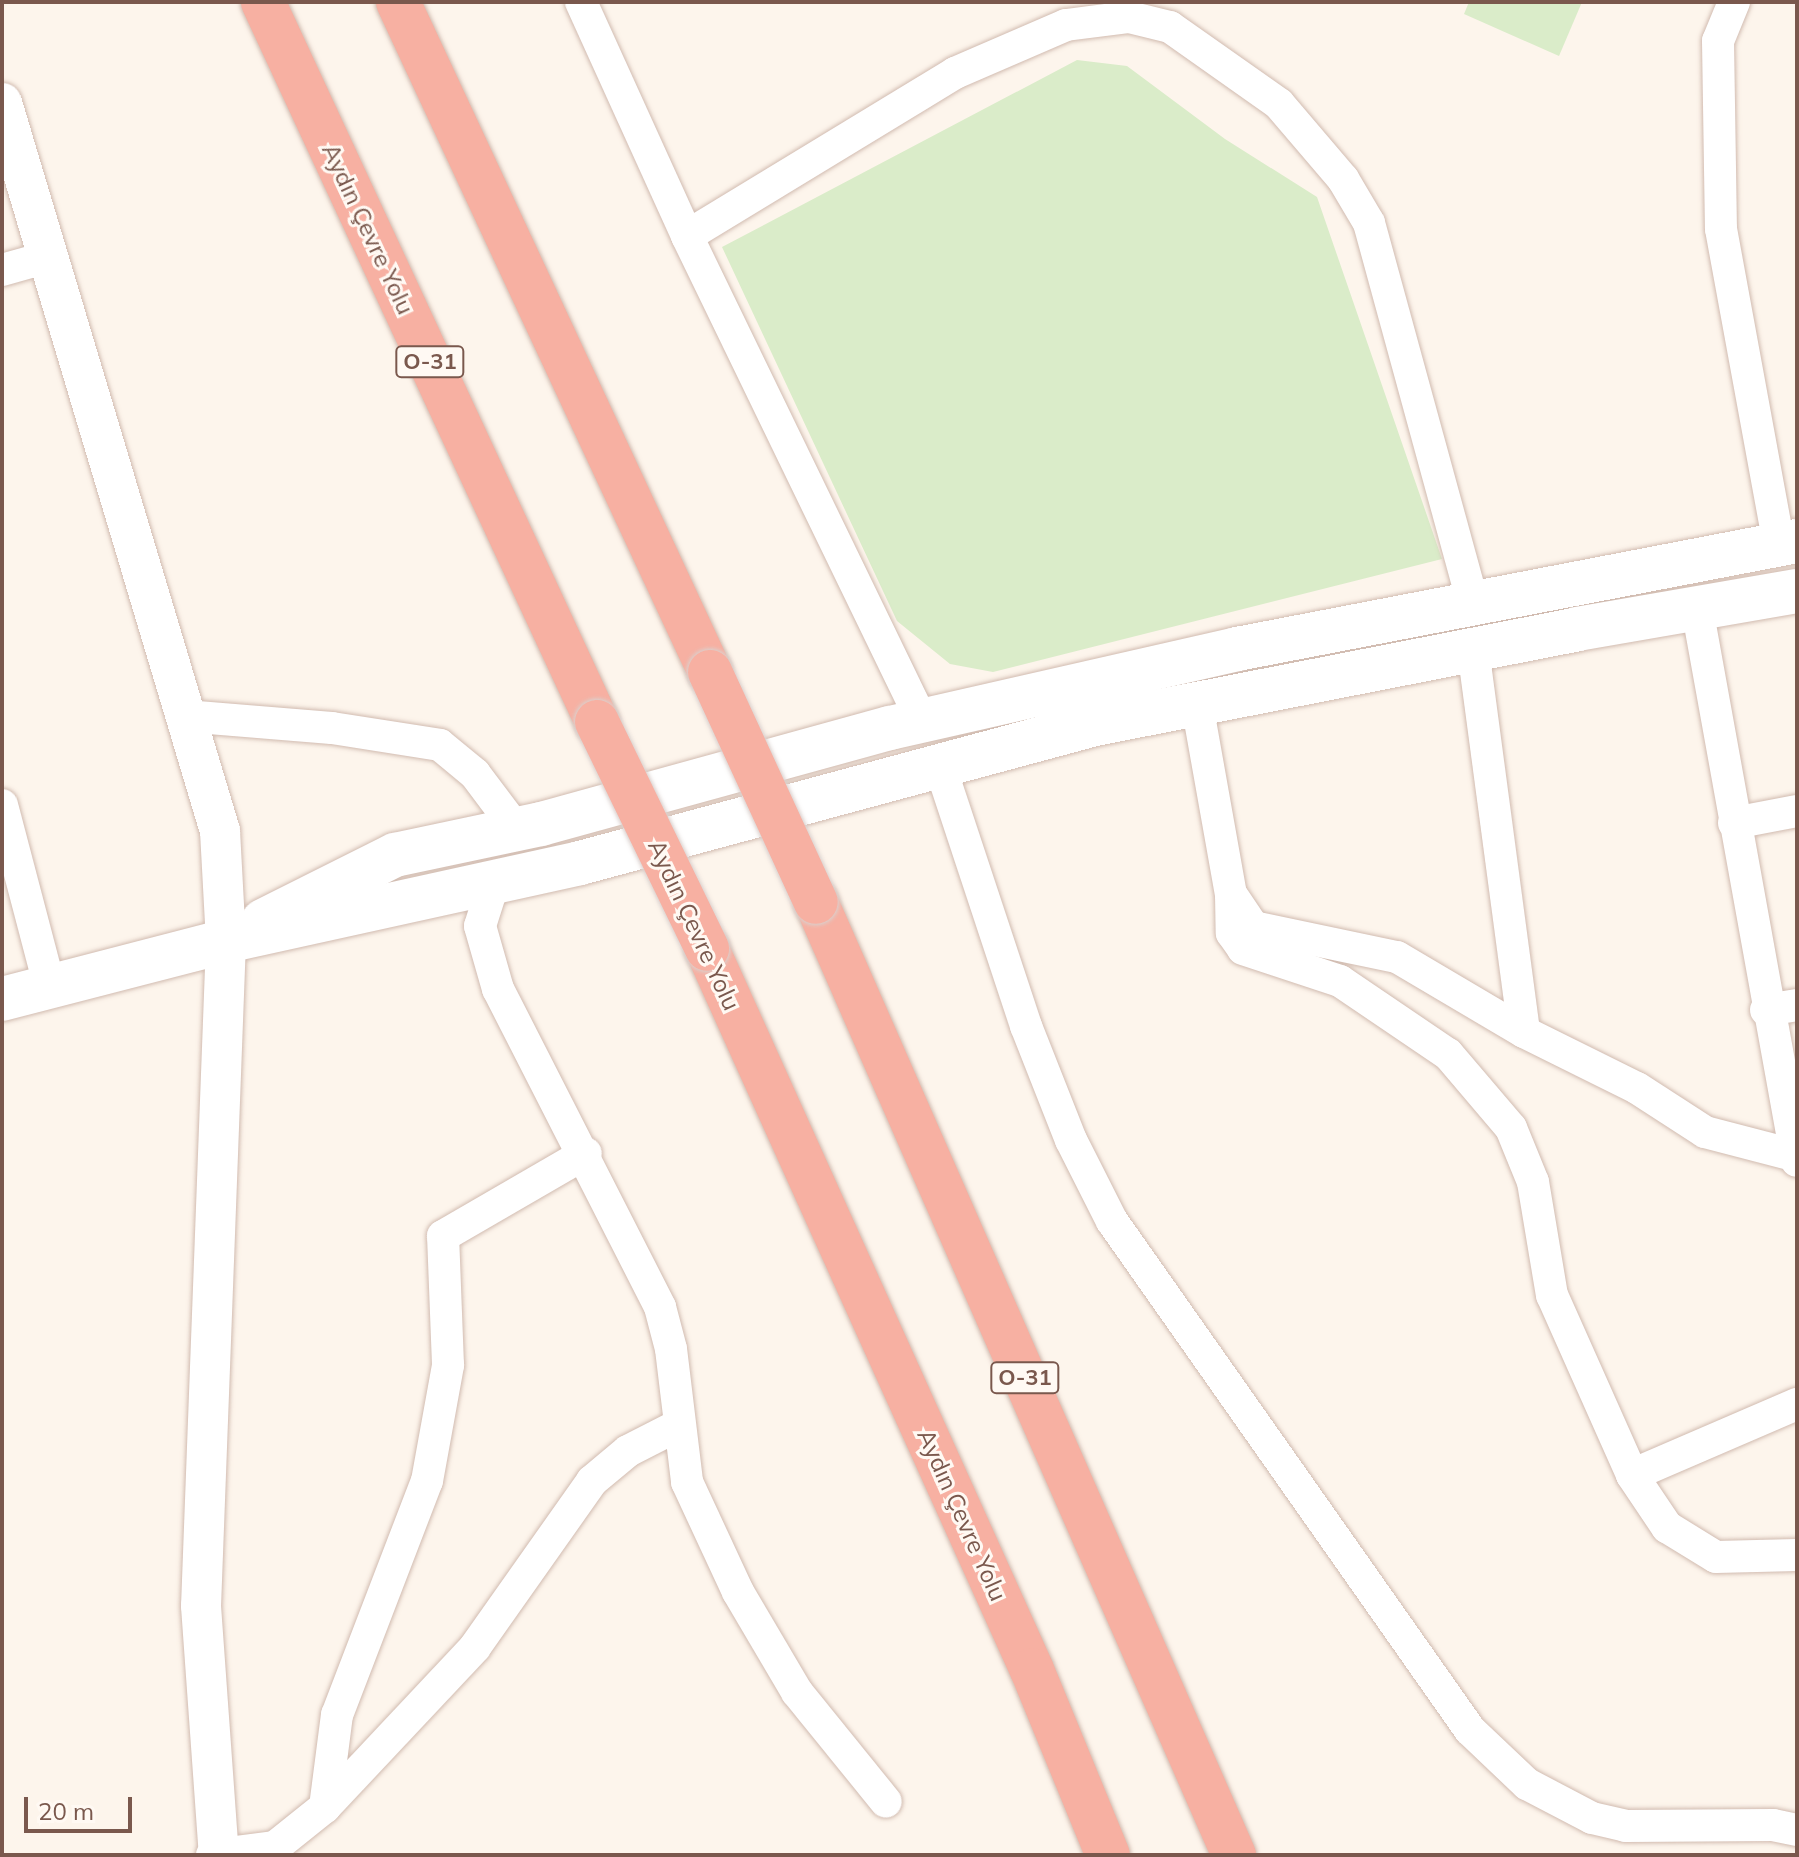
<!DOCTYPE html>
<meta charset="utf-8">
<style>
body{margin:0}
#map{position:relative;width:1799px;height:1857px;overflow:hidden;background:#fdf5ec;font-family:Mulish,sans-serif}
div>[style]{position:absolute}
.green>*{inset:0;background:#daecc9}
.roads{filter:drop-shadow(0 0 2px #d1bbb0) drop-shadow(0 0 2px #d1bbb0)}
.minor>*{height:32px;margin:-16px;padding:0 16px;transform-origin:16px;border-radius:16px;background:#fff}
.tertiary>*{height:40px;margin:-20px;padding:0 20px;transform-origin:20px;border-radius:20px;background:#fff}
.secondary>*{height:44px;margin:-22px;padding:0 22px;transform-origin:22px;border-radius:22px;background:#fff}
.motorway>*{height:44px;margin:-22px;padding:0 22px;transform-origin:22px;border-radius:22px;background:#f7b0a2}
.bridges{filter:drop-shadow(0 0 2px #dad0cd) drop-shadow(0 0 2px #dad0cd)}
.motorway-bridge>*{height:44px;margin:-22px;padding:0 22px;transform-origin:22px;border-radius:22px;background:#f7b0a2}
span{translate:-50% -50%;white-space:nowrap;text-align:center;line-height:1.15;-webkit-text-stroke:6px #fff9f3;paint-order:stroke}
.shield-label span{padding:2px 6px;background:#fff9f3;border:2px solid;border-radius:6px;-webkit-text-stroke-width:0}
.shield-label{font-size:22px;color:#7a584d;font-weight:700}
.street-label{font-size:24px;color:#7a584d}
.frame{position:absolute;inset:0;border:4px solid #7a584d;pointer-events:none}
.scale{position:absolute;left:24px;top:1797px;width:108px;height:36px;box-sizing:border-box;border:4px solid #7a584d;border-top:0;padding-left:10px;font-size:24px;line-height:28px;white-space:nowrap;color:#7a584d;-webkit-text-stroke:6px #fff9f3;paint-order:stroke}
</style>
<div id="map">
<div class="green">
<i style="clip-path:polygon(1469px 2px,1582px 2px,1559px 56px,1464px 14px)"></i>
<i style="clip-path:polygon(1077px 60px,1127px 66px,1225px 139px,1317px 197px,1442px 559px,993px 672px,950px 664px,897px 621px,722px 247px)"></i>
</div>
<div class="roads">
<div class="minor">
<i style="left:581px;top:2px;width:257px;rotate:65.6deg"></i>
<i style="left:687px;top:236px;width:539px;rotate:64.15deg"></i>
<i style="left:1734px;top:2px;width:42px;rotate:112.3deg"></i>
<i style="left:1718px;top:41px;width:188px;rotate:89.1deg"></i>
<i style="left:1721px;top:229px;width:321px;rotate:79.6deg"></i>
<i style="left:687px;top:236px;width:314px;rotate:-31.3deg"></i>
<i style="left:955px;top:73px;width:121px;rotate:-23.4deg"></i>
<i style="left:1066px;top:25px;width:64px;rotate:-7.2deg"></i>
<i style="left:1129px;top:17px;width:42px;rotate:13.7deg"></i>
<i style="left:1170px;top:27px;width:133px;rotate:35.2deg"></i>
<i style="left:1279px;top:104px;width:99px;rotate:49.5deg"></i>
<i style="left:1343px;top:179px;width:51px;rotate:59.4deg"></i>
<i style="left:1369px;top:223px;width:393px;rotate:74.7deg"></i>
<i style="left:2px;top:270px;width:48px;rotate:-15.8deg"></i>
<i style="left:1697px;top:608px;width:562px;rotate:79.75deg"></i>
<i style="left:1473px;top:649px;width:386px;rotate:82.4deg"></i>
<i style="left:1197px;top:704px;width:193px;rotate:79.9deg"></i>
<i style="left:1231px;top:894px;width:40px;rotate:56deg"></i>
<i style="left:1253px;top:927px;width:147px;rotate:11.8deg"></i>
<i style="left:1397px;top:957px;width:147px;rotate:30.6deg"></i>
<i style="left:1524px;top:1032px;width:126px;rotate:26.4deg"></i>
<i style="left:1637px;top:1088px;width:81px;rotate:32.9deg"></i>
<i style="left:1705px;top:1132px;width:95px;rotate:14.6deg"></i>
<i style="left:185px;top:716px;width:147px;rotate:4.7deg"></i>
<i style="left:332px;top:728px;width:109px;rotate:8.9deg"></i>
<i style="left:440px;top:745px;width:45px;rotate:39.6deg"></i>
<i style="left:475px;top:774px;width:70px;rotate:53.1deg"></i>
<i style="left:940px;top:766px;width:274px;rotate:71.7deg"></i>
<i style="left:1026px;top:1026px;width:123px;rotate:68.5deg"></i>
<i style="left:1071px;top:1140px;width:91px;rotate:63.2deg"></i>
<i style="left:1112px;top:1221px;width:622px;rotate:54.88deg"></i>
<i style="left:1470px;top:1730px;width:79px;rotate:43.5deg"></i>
<i style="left:1527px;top:1784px;width:73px;rotate:27.6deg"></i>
<i style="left:1592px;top:1818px;width:35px;rotate:13deg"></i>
<i style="left:1626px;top:1826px;width:147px;rotate:-0.4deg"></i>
<i style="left:1773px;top:1825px;width:25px;rotate:12deg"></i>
<i style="left:2px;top:805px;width:185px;rotate:75.3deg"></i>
<i style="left:1734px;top:823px;width:64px;rotate:-10.8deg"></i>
<i style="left:493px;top:885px;width:43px;rotate:107.6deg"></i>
<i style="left:480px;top:926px;width:66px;rotate:74.1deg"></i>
<i style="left:498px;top:989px;width:357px;rotate:63deg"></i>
<i style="left:660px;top:1307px;width:43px;rotate:75.3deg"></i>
<i style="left:671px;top:1349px;width:134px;rotate:83.1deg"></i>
<i style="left:687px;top:1482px;width:121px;rotate:65.1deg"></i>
<i style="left:738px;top:1592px;width:116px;rotate:59.5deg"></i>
<i style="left:797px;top:1692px;width:141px;rotate:51deg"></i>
<i style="left:1231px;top:894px;width:39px;rotate:89deg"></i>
<i style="left:1232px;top:933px;width:19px;rotate:55deg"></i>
<i style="left:1243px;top:949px;width:102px;rotate:18.3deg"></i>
<i style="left:1340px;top:981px;width:130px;rotate:34.1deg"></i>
<i style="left:1448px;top:1054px;width:97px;rotate:49.6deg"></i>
<i style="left:1511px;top:1128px;width:58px;rotate:67.8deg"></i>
<i style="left:1533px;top:1182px;width:115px;rotate:80.5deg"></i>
<i style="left:1552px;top:1295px;width:197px;rotate:66deg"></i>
<i style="left:1632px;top:1475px;width:63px;rotate:56.1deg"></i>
<i style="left:1667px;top:1527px;width:57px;rotate:31.5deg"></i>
<i style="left:1716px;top:1557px;width:81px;rotate:-1.4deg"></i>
<i style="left:1766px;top:1010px;width:31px;rotate:-9deg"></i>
<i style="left:1632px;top:1475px;width:180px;rotate:-23.3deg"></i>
<i style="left:325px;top:1807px;width:93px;rotate:-82.6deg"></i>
<i style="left:337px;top:1715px;width:251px;rotate:-69deg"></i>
<i style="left:427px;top:1481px;width:118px;rotate:-79.7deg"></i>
<i style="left:448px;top:1365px;width:129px;rotate:-92.2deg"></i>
<i style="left:443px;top:1236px;width:165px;rotate:-30.1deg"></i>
<i style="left:212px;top:1855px;width:64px;rotate:-7.2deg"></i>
<i style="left:275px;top:1847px;width:64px;rotate:-38.7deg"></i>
<i style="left:325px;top:1807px;width:219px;rotate:-46.8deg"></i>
<i style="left:475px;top:1647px;width:203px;rotate:-54.8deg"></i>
<i style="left:592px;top:1481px;width:47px;rotate:-39.8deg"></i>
<i style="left:628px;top:1451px;width:57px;rotate:-27deg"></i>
</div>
<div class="tertiary">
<i style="left:2px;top:103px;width:760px;rotate:73.33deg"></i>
<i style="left:220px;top:831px;width:110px;rotate:86.9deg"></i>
<i style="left:226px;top:941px;width:665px;rotate:92.15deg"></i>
<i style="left:201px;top:1606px;width:250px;rotate:85.9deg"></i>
</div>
<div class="secondary">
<i style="left:263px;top:921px;width:148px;rotate:-26.6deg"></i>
<i style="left:395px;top:855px;width:149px;rotate:-12deg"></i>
<i style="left:541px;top:824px;width:362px;rotate:-15.4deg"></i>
<i style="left:890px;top:728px;width:356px;rotate:-12.8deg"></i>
<i style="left:1237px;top:649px;width:570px;rotate:-10.92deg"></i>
<i style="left:2px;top:999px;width:231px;rotate:-14.5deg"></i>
<i style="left:226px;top:941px;width:362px;rotate:-12.4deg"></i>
<i style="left:580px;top:863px;width:533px;rotate:-15.1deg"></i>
<i style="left:1095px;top:724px;width:491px;rotate:-11.1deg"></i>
<i style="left:1577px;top:629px;width:223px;rotate:-9.8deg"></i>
</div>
<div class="motorway">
<i style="left:263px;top:2px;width:794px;rotate:65.11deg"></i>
<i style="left:398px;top:2px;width:739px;rotate:65.03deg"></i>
<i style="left:816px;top:902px;width:1041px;rotate:66.32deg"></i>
<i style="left:707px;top:949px;width:791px;rotate:65.74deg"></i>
<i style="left:1032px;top:1670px;width:200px;rotate:67.7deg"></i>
</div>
</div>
<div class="bridges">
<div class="motorway-bridge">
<i style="left:710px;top:672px;width:253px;rotate:65.3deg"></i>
<i style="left:597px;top:722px;width:252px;rotate:64.1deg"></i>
</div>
</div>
<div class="shield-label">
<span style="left:430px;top:362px">O-31</span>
<span style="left:1025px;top:1378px">O-31</span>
</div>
<div class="street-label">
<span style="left:368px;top:229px;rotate:65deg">Aydın Çevre Yolu</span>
<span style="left:694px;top:925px;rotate:65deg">Aydın Çevre Yolu</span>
<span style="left:962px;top:1515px;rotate:66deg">Aydın Çevre Yolu</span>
</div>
<div class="frame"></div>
<div class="scale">20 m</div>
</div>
